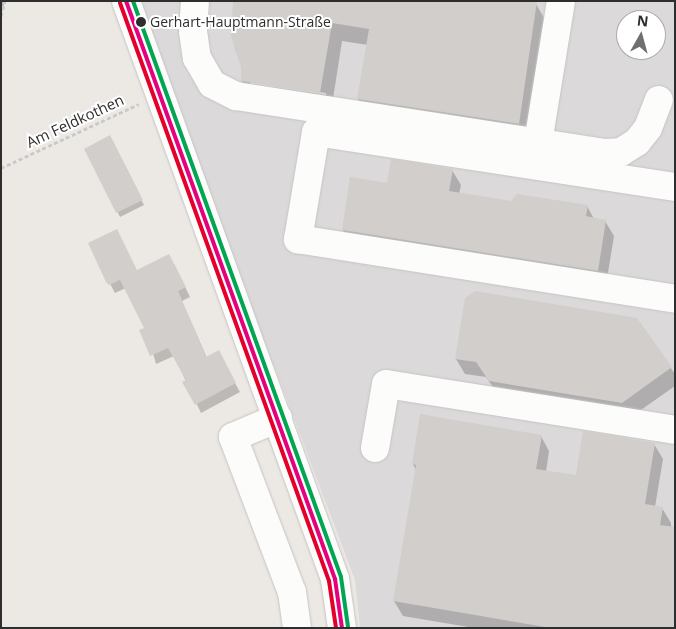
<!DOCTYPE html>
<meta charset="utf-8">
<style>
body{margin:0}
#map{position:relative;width:676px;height:629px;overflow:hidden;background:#ece8e4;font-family:"Open Sans",sans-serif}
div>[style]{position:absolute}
.industrial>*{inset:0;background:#dcd9db}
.shadow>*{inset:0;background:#0003}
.building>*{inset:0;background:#d1cecb}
.path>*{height:3px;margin-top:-1.5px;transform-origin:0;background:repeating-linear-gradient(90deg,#c9c9c8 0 4px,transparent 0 6.5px)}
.roads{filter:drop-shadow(0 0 1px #c5c4c5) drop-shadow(0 0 1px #c5c4c5)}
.minor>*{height:28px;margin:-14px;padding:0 14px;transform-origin:14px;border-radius:14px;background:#fcfcfb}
.bus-1>*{height:4px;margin:-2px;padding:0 2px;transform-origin:2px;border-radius:2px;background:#e5007d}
.bus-2>*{height:4px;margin:-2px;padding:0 2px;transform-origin:2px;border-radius:2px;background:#e4002b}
.bus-3>*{height:4px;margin:-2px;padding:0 2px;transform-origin:2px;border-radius:2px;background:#00a651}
.dots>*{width:14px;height:14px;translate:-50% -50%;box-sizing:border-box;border:2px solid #fff;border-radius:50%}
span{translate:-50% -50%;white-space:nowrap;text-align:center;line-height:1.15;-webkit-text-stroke:4px #fff;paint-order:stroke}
.bus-label{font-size:14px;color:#2e2e2e}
.left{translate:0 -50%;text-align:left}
.street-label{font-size:15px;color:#2e2e2e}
.frame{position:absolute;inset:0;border:2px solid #2e2e2e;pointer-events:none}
.north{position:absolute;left:616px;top:10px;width:50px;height:50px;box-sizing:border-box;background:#fff;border:1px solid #ababab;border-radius:50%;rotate:7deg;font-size:14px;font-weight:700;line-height:20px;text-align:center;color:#2e2e2e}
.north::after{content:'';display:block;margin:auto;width:18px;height:22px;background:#706f6e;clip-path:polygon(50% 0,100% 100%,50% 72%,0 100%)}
</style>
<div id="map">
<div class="industrial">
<i style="clip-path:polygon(evenodd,132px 1px,675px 1px,675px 628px,360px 628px,355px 580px,275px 368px,159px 130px,132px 1px,626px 20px,656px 20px,656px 50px,626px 50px,626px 20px)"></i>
</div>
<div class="shadow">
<i style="clip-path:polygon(1px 1px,5px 1px,1px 16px)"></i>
<i style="clip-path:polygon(evenodd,235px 1px,536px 4px,547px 23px,529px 143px,369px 118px,358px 99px,368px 45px,342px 41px,331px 112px,253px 100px,242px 81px,243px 67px,235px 49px,232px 24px,235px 1px,250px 81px,326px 93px,326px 95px,250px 84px,250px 81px)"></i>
<i style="clip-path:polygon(113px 142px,144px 205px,120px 217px,86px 150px)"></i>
<i style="clip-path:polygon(452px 170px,461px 185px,459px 194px,511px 202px,587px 206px,594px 219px,605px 221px,614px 236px,606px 285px,352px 245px,343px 230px,388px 184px)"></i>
<i style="clip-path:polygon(89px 244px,137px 272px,174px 264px,190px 297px,182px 301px,207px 358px,218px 352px,240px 392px,201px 413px,174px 356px,156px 364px,146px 328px,126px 288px,115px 293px)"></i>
<i style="clip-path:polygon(636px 319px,675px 374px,675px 386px,631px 417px,499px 396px,486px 377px,465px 374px,456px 359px)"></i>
<i style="clip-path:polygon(541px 436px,549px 451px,546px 472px,577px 477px,654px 444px,663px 459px,655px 507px,662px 508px,671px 523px,675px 628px,474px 628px,403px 616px,394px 601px,416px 470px,413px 464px)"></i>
</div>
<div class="building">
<i style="clip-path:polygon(233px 1px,537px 1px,519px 124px,357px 99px,369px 29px,332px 23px,320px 93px,241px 81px,241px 67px,231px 36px)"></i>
<i style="clip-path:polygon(110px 135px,143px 200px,116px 213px,84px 149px)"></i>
<i style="clip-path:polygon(391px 159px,453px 169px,449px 191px,511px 201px,517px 194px,588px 205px,586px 216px,606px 220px,598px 271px,342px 230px,350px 177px,387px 183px)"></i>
<i style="clip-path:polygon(117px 229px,137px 270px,169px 254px,186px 287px,178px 291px,206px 357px,219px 350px,236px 383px,195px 405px,182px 382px,186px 380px,168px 348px,150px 356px,139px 330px,144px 328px,120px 280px,109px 285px,106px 282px,88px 243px)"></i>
<i style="clip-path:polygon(475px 291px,637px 318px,672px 367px,622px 403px,489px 381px,476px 362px,455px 359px,465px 298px)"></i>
<i style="clip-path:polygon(420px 414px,542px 435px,536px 469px,576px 475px,583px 431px,655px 443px,645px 504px,663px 507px,660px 525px,675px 527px,675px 628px,551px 628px,393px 601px,416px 465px,412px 464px)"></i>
</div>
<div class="path">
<i style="left:1px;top:16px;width:16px;rotate:-75deg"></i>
<i style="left:1px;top:168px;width:152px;rotate:-24.9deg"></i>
</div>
<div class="roads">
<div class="minor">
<i style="left:126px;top:1px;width:615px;rotate:70.12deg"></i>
<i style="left:335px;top:579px;width:49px;rotate:81.9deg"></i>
<i style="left:195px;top:1px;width:30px;rotate:94deg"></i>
<i style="left:193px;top:31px;width:27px;rotate:82deg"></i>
<i style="left:197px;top:58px;width:30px;rotate:60deg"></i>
<i style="left:212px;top:84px;width:27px;rotate:27deg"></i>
<i style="left:236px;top:96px;width:372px;rotate:8.8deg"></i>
<i style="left:604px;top:153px;width:17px;rotate:-3deg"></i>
<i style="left:621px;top:152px;width:19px;rotate:-32deg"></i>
<i style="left:637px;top:142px;width:18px;rotate:-52deg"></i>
<i style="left:648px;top:128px;width:30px;rotate:-69deg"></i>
<i style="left:538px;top:143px;width:144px;rotate:-80.8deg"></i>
<i style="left:675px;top:187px;width:363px;rotate:-171.3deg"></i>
<i style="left:316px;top:132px;width:109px;rotate:99.5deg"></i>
<i style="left:298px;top:239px;width:382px;rotate:9deg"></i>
<i style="left:278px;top:418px;width:49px;rotate:157.1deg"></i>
<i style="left:233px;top:437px;width:166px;rotate:69.2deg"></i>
<i style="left:292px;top:592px;width:36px;rotate:82deg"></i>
<i style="left:375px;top:448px;width:65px;rotate:-80.2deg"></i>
<i style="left:386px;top:384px;width:293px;rotate:9deg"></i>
</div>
</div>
<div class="bus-1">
<i style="left:126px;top:1px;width:615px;rotate:70.12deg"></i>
<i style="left:335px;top:579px;width:49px;rotate:81.9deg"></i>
</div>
<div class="bus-2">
<i style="left:120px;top:3px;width:615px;rotate:70.12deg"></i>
<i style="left:329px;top:581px;width:48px;rotate:81.5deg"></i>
</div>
<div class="bus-3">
<i style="left:133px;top:1px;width:612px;rotate:70.14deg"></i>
<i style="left:341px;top:577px;width:50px;rotate:82deg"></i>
</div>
<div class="dots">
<i style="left:141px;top:22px;background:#2e2e2e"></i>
</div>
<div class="bus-label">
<span class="left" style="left:150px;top:22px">Gerhart-Hauptmann-Straße</span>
</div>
<div class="street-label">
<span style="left:75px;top:121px;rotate:-25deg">Am Feldkothen</span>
</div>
<div class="frame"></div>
<div class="north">N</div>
</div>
